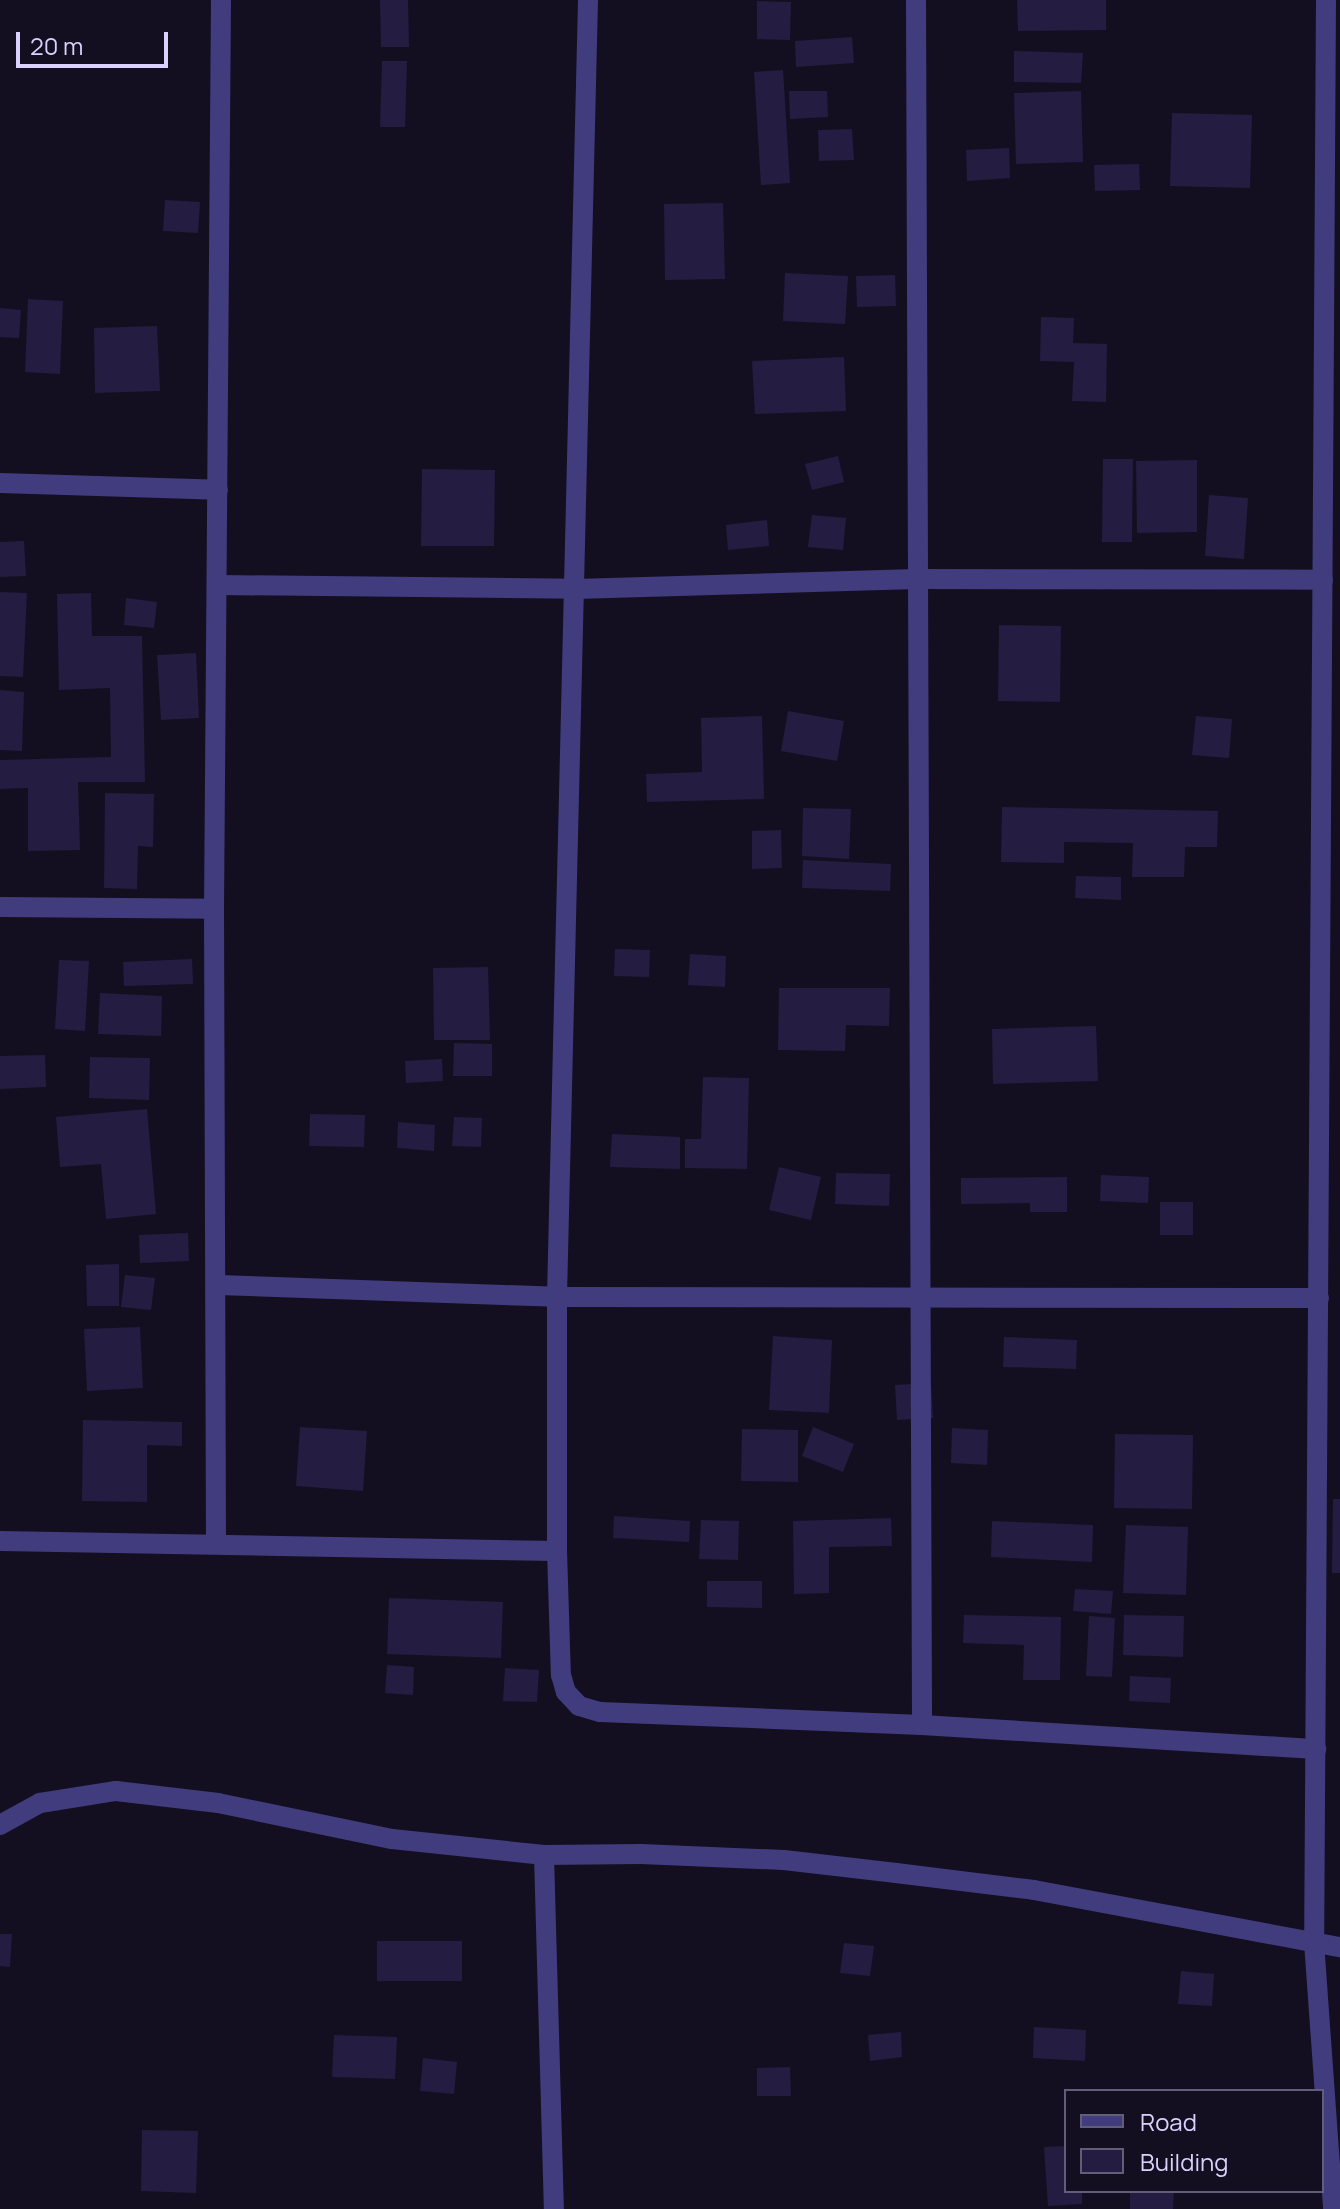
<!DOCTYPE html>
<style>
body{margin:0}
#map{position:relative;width:1340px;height:2209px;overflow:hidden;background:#130f21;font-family:Manrope,sans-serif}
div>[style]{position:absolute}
.building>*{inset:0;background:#251c41}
.minor>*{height:20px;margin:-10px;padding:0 10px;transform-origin:10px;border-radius:10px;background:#413c7e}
span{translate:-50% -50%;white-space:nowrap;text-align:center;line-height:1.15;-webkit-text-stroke:7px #130f21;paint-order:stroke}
.legend{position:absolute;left:1064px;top:2089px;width:260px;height:104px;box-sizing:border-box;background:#130f21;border:2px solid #625d79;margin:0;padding:10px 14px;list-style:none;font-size:24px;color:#d8d2fc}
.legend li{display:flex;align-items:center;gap:16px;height:40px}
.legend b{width:40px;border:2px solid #625d79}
.scale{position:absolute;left:16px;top:32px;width:152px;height:36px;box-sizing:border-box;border:4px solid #d8d2fc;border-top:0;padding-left:10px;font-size:24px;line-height:28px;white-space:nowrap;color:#d8d2fc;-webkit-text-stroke:6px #130f21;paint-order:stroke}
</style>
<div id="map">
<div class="building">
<i style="clip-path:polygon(380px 0,408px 0,409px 47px,381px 47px)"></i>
<i style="clip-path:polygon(1017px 0,1106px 0,1106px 30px,1018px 31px)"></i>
<i style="clip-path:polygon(757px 1px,791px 2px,790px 40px,757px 39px)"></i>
<i style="clip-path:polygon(852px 37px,854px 63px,796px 67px,795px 41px)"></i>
<i style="clip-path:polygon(1014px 51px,1083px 53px,1081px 83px,1014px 82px)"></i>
<i style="clip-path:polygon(382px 61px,407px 61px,405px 127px,380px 127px)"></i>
<i style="clip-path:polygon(783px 70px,790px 183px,761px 185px,754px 72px)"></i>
<i style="clip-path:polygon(789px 91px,827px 91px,828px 117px,790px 119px)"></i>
<i style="clip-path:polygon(1081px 91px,1083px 162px,1016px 164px,1014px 93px)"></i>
<i style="clip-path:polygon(1172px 113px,1252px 115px,1250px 188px,1170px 186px)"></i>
<i style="clip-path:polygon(852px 129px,854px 160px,819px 161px,818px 130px)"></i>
<i style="clip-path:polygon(1009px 148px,1010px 178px,967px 181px,966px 150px)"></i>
<i style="clip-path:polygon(1139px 164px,1140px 190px,1095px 191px,1094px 165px)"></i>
<i style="clip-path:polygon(165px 200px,200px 202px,198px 233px,163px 231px)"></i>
<i style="clip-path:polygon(723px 203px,725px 279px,665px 280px,664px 204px)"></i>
<i style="clip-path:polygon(785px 273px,848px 276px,845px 324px,783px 321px)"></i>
<i style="clip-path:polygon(895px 275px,896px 306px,857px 307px,856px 276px)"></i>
<i style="clip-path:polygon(28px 299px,63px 301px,60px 374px,25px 372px)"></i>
<i style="clip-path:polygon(0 308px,21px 310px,19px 338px,0 337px)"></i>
<i style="clip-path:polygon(1041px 317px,1074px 318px,1073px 343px,1107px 344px,1106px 402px,1072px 401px,1074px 362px,1040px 361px)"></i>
<i style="clip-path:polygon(157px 326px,160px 391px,95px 393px,94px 328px)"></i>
<i style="clip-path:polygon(844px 357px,846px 411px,755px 414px,752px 361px)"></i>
<i style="clip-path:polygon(838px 456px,844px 482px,812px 490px,805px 464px)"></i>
<i style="clip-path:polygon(1103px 459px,1133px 459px,1132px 542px,1102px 542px)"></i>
<i style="clip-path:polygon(1197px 460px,1197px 532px,1137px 533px,1136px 461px)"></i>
<i style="clip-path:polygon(422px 469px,495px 470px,494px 546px,421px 546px)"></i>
<i style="clip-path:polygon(1209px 495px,1248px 498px,1244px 559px,1205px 556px)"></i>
<i style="clip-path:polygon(812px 515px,846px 518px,843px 550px,808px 547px)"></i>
<i style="clip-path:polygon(767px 520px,769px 546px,728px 550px,726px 525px)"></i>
<i style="clip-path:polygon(24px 541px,26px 576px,0 577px,0 542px)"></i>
<i style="clip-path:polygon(0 592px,27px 593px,23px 677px,0 676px)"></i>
<i style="clip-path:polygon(91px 593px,92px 636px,142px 636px,145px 782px,78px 782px,80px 850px,28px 851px,28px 788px,0 789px,0 760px,111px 757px,110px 688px,59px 690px,57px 594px)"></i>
<i style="clip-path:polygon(126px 598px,157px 602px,154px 628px,124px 625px)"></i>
<i style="clip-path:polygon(999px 625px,1061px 626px,1060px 702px,998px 701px)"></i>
<i style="clip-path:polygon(196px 653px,199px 718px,161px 720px,157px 655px)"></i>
<i style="clip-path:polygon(0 690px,24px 692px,22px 751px,0 750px)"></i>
<i style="clip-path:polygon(788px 711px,844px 721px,837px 761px,781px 751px)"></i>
<i style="clip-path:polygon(762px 716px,764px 799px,647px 802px,646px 774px,702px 772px,701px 718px)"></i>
<i style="clip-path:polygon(1196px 716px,1232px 719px,1229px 758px,1192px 755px)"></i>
<i style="clip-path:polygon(105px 793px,154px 794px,153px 847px,138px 846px,137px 889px,104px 888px)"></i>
<i style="clip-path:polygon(1002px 807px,1218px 811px,1217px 847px,1185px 847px,1184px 877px,1132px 877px,1133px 843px,1064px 842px,1064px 863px,1001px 862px)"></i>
<i style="clip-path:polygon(803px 808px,851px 809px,849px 859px,802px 856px)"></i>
<i style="clip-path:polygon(781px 830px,782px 868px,752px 869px,752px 831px)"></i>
<i style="clip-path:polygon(803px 860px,891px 864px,890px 891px,802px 888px)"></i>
<i style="clip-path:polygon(1076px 876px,1121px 877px,1121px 900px,1075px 898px)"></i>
<i style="clip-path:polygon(615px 949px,650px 950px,649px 977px,614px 976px)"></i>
<i style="clip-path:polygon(690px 954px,726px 956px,725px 987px,688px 985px)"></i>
<i style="clip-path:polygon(192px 959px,193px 984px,124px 986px,123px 962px)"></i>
<i style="clip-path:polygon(59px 960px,89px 961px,85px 1031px,55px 1029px)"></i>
<i style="clip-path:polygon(488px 967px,490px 1040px,434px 1040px,433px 968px)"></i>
<i style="clip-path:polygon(779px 988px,890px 988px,889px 1026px,846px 1025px,845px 1051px,778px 1050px)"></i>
<i style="clip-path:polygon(100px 993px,162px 996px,161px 1036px,98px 1034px)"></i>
<i style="clip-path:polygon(1096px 1026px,1098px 1081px,993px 1084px,992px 1029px)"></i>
<i style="clip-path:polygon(454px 1043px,492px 1044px,492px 1076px,453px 1076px)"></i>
<i style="clip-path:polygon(45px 1055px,46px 1087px,0 1089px,0 1056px)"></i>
<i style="clip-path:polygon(90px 1057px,150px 1058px,149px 1100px,89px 1098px)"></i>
<i style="clip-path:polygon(442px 1059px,443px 1081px,406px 1083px,405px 1061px)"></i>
<i style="clip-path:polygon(703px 1077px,749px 1078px,747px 1169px,685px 1168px,685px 1139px,701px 1139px)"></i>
<i style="clip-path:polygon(147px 1109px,156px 1214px,106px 1219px,101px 1164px,60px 1167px,56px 1117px)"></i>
<i style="clip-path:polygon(310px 1114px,365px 1115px,364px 1147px,309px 1146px)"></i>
<i style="clip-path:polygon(454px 1117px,482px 1118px,481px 1147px,452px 1146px)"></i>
<i style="clip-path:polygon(398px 1122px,435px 1125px,434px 1151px,397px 1148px)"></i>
<i style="clip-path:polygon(612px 1134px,680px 1137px,680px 1169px,610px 1167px)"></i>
<i style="clip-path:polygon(779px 1167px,821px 1177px,811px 1220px,769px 1210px)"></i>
<i style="clip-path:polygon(836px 1173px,890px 1174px,889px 1206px,835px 1204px)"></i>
<i style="clip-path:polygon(1101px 1175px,1149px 1177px,1148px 1203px,1100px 1201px)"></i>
<i style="clip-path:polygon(1067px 1177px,1067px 1212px,1030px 1212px,1030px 1203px,961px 1204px,961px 1178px)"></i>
<i style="clip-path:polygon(1160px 1202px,1193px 1202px,1193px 1235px,1160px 1235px)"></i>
<i style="clip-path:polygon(188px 1233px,189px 1261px,140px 1263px,139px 1235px)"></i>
<i style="clip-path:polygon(119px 1264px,119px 1306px,87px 1306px,86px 1265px)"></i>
<i style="clip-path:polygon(125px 1275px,155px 1278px,151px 1310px,121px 1307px)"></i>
<i style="clip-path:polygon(140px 1327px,143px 1388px,87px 1391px,84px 1329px)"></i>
<i style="clip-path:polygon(773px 1336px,832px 1340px,829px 1413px,769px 1410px)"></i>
<i style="clip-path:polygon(1004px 1337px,1077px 1340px,1076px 1369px,1003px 1367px)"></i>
<i style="clip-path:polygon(931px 1383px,933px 1418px,897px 1420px,895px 1385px)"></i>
<i style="clip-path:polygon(83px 1420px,182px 1422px,182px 1446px,147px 1445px,147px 1502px,82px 1501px)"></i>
<i style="clip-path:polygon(300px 1427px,367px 1431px,363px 1491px,296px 1486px)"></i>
<i style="clip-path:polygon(813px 1427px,854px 1444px,843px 1472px,802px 1456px)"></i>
<i style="clip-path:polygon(952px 1428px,988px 1430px,987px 1465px,951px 1463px)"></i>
<i style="clip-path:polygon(742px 1429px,798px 1430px,798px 1482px,741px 1481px)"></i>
<i style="clip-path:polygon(1115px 1434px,1193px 1435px,1192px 1509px,1114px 1508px)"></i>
<i style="clip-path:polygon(1333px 1499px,1340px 1499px,1340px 1573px,1332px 1573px)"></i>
<i style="clip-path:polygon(614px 1516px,690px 1521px,689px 1542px,613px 1538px)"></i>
<i style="clip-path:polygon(891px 1518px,892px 1546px,829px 1547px,829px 1593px,794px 1594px,793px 1521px)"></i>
<i style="clip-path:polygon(701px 1520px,739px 1521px,738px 1560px,699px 1559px)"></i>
<i style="clip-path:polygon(992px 1521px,1093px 1525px,1092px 1562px,991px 1557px)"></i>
<i style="clip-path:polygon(1126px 1525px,1188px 1527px,1186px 1595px,1123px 1593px)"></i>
<i style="clip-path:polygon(707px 1581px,762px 1581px,762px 1608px,707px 1607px)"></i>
<i style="clip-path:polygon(1075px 1589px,1113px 1591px,1111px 1614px,1073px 1611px)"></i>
<i style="clip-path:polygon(389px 1598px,503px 1602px,501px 1658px,387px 1654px)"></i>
<i style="clip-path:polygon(964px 1615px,1061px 1617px,1060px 1680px,1023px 1680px,1024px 1645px,963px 1643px)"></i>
<i style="clip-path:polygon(1124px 1615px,1184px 1616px,1183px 1657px,1123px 1655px)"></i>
<i style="clip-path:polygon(1089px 1616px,1115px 1618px,1112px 1677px,1086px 1676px)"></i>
<i style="clip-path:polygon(387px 1665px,414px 1667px,413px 1695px,385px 1693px)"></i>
<i style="clip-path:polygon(505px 1668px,539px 1670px,537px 1702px,503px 1701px)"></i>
<i style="clip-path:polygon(1130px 1676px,1171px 1678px,1170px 1703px,1129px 1701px)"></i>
<i style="clip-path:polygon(0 1934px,12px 1934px,10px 1967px,0 1966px)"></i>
<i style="clip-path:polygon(377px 1941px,462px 1941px,462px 1981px,377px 1981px)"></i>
<i style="clip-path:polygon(844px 1943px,874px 1946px,870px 1976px,840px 1973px)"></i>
<i style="clip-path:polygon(1181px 1971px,1214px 1974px,1212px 2006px,1178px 2004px)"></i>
<i style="clip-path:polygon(1034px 2027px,1086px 2030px,1085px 2061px,1033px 2058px)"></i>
<i style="clip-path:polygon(901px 2032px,902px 2057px,870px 2061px,868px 2035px)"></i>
<i style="clip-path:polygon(334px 2035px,397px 2037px,395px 2079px,332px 2077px)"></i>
<i style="clip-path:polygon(423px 2058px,457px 2062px,454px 2094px,420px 2091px)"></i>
<i style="clip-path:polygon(790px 2067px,791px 2096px,757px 2096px,757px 2068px)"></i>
<i style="clip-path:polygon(142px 2130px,198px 2131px,196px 2193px,141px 2191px)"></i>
<i style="clip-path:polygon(1066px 2146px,1066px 2191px,1082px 2191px,1082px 2204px,1048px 2206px,1044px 2147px)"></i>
<i style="clip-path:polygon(1130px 2191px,1174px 2191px,1173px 2209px,1130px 2209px)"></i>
</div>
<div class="minor">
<i style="left:588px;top:0;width:1297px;rotate:91.37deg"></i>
<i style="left:557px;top:1297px;width:254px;rotate:90deg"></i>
<i style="left:557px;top:1551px;width:124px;rotate:88.2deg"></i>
<i style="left:561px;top:1675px;width:18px;rotate:74deg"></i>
<i style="left:566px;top:1692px;width:19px;rotate:47deg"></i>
<i style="left:579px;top:1706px;width:22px;rotate:16deg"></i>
<i style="left:600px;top:1712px;width:322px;rotate:2.3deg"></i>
<i style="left:922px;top:1725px;width:395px;rotate:3.5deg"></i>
<i style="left:916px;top:0;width:1725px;rotate:89.8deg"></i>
<i style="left:1326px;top:0;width:1942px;rotate:90.35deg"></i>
<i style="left:1314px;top:1942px;width:268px;rotate:85.9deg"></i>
<i style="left:0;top:483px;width:218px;rotate:1.8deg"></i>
<i style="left:219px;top:585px;width:357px;rotate:0.6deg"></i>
<i style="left:576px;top:589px;width:341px;rotate:-1.7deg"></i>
<i style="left:917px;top:579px;width:406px;rotate:0.1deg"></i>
<i style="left:0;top:907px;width:214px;rotate:0.5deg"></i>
<i style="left:218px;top:1285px;width:339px;rotate:2deg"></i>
<i style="left:557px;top:1297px;width:762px;rotate:0.08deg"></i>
<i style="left:0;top:1541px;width:557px;rotate:1.03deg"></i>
<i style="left:216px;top:1544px;width:635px;rotate:-90.18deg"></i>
<i style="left:214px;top:909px;width:909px;rotate:-89.56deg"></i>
<i style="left:0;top:1825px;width:46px;rotate:-28.8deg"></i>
<i style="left:40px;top:1803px;width:77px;rotate:-9deg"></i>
<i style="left:116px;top:1791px;width:103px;rotate:6.7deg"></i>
<i style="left:218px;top:1803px;width:178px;rotate:11.7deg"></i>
<i style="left:392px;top:1839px;width:153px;rotate:6deg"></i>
<i style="left:544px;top:1855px;width:97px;rotate:-0.6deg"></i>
<i style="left:641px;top:1854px;width:143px;rotate:2.4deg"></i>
<i style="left:784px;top:1860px;width:113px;rotate:6.6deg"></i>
<i style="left:896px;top:1873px;width:139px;rotate:7deg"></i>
<i style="left:1034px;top:1890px;width:311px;rotate:10.6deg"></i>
<i style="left:544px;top:1855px;width:354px;rotate:88.4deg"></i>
</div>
<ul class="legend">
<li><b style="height:10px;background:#413c7e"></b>Road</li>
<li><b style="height:22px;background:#251c41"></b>Building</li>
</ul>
<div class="scale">20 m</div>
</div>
